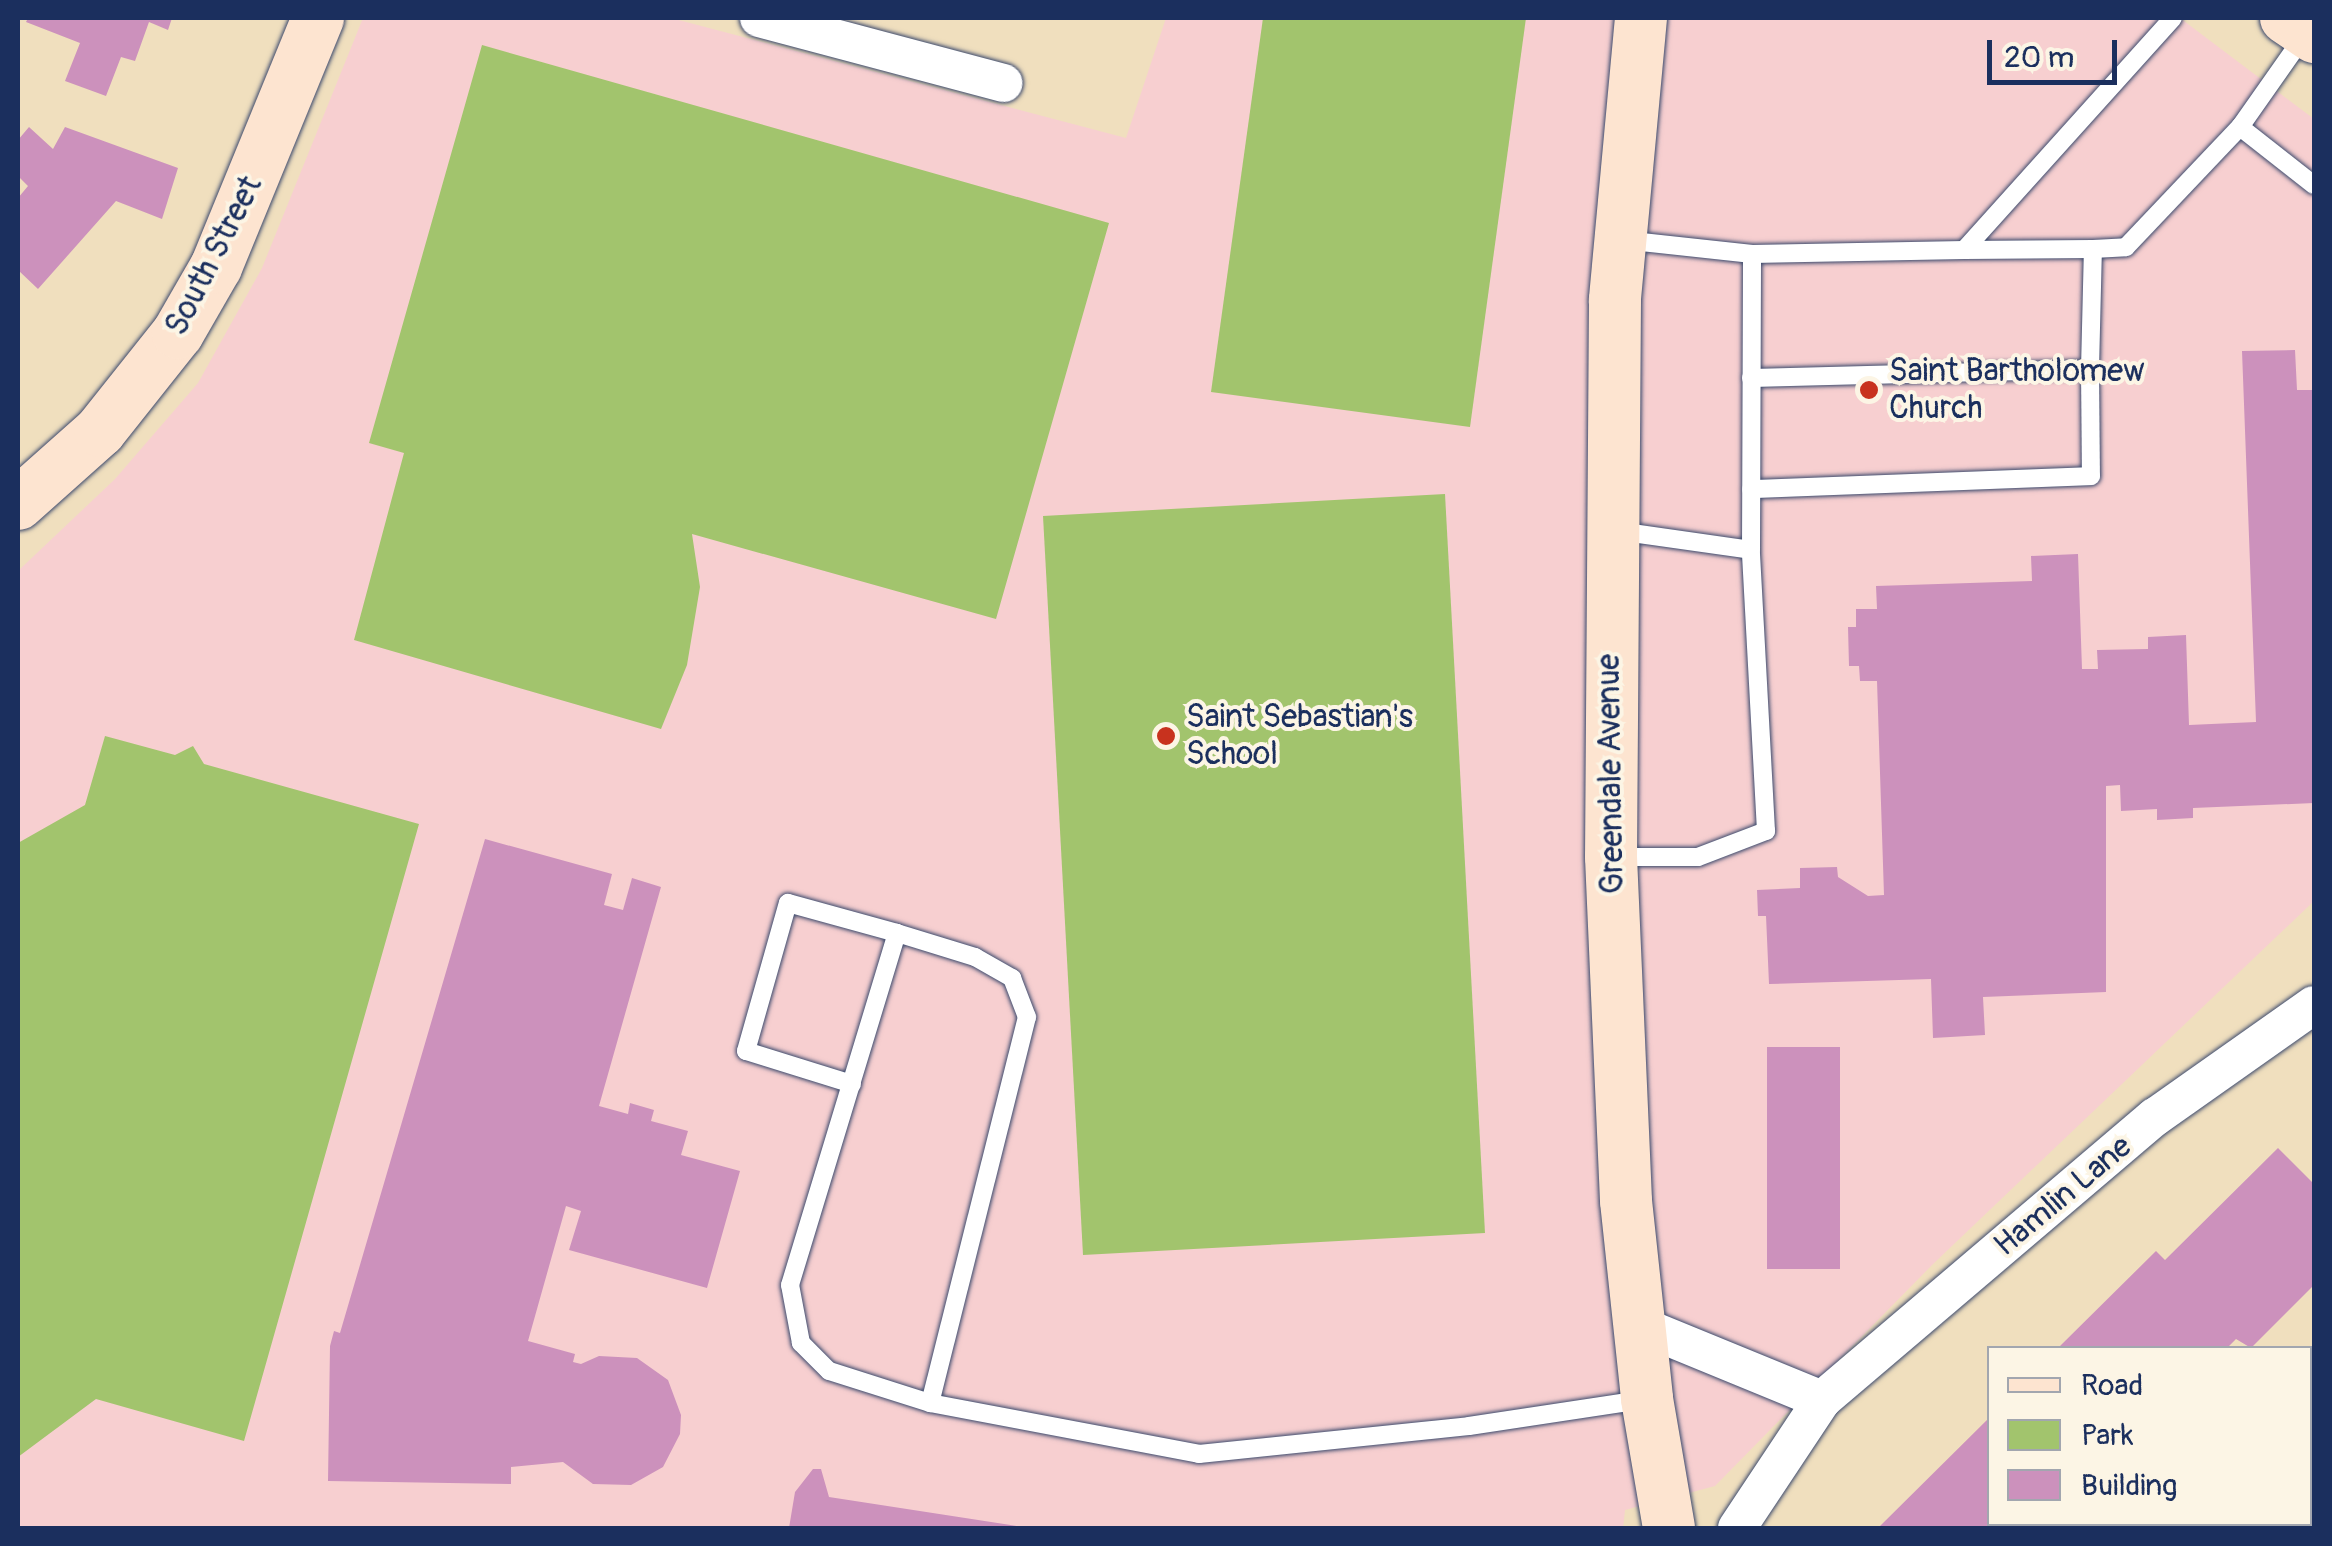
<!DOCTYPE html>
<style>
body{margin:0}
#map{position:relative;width:2332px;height:1546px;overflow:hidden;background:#f0dfbe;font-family:Pangolin,sans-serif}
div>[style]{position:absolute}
.built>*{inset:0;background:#f7cfd0}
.green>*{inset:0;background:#a2c46d}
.building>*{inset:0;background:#cc91bc}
.roads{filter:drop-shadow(0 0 2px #3b496c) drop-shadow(0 0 2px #3b496c)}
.lane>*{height:18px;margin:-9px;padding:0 9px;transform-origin:9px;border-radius:9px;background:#fff}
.street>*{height:38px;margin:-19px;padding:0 19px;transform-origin:19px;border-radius:19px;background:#fff}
.secondary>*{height:52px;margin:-26px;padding:0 26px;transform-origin:26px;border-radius:26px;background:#fde4d0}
.dots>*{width:28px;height:28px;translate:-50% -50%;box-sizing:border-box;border:5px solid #fcf5e5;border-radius:50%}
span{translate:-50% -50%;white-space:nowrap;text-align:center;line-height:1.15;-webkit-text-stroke:8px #fcf5e5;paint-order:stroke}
.street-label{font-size:32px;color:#1b2f5e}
.poi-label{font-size:32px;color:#1b2f5e}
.left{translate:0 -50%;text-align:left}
.frame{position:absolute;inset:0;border:20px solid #1b2f5e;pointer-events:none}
.legend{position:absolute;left:1987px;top:1346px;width:325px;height:180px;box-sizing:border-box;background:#fcf5e5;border:2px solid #a2a6af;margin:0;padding:12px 18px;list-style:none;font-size:30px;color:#1b2f5e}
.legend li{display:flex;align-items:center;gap:20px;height:50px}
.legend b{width:50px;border:2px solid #a2a6af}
.scale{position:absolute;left:1987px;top:40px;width:130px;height:45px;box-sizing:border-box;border:5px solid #1b2f5e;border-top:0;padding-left:12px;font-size:30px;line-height:35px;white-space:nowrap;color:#1b2f5e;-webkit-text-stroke:8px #fcf5e5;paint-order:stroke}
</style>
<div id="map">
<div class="built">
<i style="clip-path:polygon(363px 18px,671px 18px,1126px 138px,1166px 18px,2180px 18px,2314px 119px,2314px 901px,1932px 1265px,1715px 1486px,1625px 1510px,1623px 1528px,18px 1528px,18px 571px,115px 479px,198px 383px,262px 268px)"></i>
</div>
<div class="green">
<i style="clip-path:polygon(1263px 18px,1526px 18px,1470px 427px,1211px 392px)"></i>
<i style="clip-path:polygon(482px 45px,1109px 223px,996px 619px,692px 534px,700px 587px,687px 665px,661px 729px,354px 640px,404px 453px,369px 443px)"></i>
<i style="clip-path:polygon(1445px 494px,1485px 1233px,1083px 1255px,1043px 516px)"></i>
<i style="clip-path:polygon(105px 736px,175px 755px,193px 746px,204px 764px,419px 824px,244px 1441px,96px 1399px,18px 1457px,18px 843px,85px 805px)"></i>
</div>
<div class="building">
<i style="clip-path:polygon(28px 18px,172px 18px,168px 30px,149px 22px,135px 61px,121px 57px,106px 96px,65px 81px,80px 43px,26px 22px)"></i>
<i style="clip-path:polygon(29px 127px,53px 149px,65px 127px,178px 168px,162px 219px,116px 201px,38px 289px,18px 270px,18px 198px,28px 186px,18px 176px,18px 140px)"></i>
<i style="clip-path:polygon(2295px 350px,2297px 390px,2314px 390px,2314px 803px,2193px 808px,2193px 818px,2157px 820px,2157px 809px,2121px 811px,2120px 785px,2106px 786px,2106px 992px,1983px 997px,1985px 1035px,1933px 1038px,1931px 979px,1769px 984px,1766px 916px,1758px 916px,1757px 890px,1800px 888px,1800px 868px,1837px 867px,1838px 877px,1868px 896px,1884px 895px,1877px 681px,1860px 681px,1859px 666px,1849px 666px,1848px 627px,1856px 627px,1856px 609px,1877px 609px,1876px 586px,2032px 581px,2031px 556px,2078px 554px,2082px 669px,2098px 669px,2097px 650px,2148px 649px,2148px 637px,2186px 635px,2189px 725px,2256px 722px,2242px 351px)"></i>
<i style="clip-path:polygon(485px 839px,612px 874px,604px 905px,623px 910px,632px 878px,661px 887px,599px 1106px,628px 1114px,630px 1103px,654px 1110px,651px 1121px,688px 1131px,681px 1155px,740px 1171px,707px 1288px,569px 1250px,581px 1211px,566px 1206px,528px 1341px,575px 1354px,573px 1362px,581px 1364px,599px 1356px,637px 1358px,668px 1380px,681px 1415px,680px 1434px,663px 1467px,631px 1485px,593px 1484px,563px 1462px,511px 1467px,511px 1484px,328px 1481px,330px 1346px,334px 1331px,340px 1333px)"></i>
<i style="clip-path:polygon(1767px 1047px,1840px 1047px,1840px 1269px,1767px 1269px)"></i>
<i style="clip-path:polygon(2278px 1148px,2314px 1184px,2314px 1285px,2251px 1348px,2236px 1339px,2227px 1348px,2058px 1348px,2156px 1251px,2165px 1260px)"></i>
<i style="clip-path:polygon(1990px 1417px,1990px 1524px,2051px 1524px,2046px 1528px,1878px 1528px)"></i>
<i style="clip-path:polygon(813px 1469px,821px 1469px,829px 1497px,1030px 1528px,789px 1528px,795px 1492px)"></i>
</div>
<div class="roads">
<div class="lane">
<i style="left:2240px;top:127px;width:94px;rotate:38.1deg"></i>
<i style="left:1623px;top:240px;width:130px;rotate:6.2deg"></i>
<i style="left:1752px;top:254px;width:212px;rotate:-1.1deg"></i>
<i style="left:1964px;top:250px;width:312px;rotate:-48deg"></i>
<i style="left:1964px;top:250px;width:129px;rotate:-0.4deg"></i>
<i style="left:2090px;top:369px;width:120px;rotate:-88.6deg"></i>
<i style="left:2093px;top:249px;width:33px;rotate:-3deg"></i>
<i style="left:2126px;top:247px;width:166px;rotate:-46.5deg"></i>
<i style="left:2240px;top:127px;width:111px;rotate:-54.9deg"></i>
<i style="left:1751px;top:378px;width:339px;rotate:-1.5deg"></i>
<i style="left:2090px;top:369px;width:107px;rotate:89.5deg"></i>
<i style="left:2091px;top:476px;width:340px;rotate:177.8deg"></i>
<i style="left:1618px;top:531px;width:134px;rotate:8.1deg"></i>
<i style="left:1617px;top:857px;width:81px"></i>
<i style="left:1698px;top:857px;width:73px;rotate:-20.9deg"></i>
<i style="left:1766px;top:831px;width:281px;rotate:-93.1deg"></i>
<i style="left:1751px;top:550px;width:296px;rotate:-89.8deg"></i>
<i style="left:852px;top:1084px;width:111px;rotate:-162.7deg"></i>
<i style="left:746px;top:1051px;width:154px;rotate:-74.2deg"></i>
<i style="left:788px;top:903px;width:113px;rotate:15.4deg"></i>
<i style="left:930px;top:1403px;width:106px;rotate:-162.4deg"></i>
<i style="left:829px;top:1371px;width:40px;rotate:-135deg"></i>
<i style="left:801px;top:1343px;width:59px;rotate:-100.7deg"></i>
<i style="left:790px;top:1285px;width:368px;rotate:-73.1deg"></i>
<i style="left:897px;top:933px;width:82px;rotate:17.1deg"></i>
<i style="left:975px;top:957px;width:43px;rotate:29.6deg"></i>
<i style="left:1012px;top:978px;width:42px;rotate:69deg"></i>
<i style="left:1027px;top:1017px;width:398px;rotate:104.1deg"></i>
<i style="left:930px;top:1403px;width:274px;rotate:10.7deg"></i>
<i style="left:1199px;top:1454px;width:271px;rotate:-5.9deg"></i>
<i style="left:1469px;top:1426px;width:174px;rotate:-8.6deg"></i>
</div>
<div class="street">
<i style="left:759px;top:18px;width:253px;rotate:14.9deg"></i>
<i style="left:1639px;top:1325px;width:198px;rotate:22.3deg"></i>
<i style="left:2310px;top:1460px;width:6px;rotate:45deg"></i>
<i style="left:1737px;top:1528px;width:154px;rotate:-56.4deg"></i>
<i style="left:1822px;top:1400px;width:437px;rotate:-40.4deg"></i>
<i style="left:2155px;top:1117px;width:194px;rotate:-35.2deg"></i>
<i style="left:2153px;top:1528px;width:6px;rotate:-39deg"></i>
</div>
<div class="secondary">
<i style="left:1641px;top:18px;width:283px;rotate:95.3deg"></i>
<i style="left:1615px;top:300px;width:557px;rotate:90.41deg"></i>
<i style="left:1611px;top:857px;width:344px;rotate:87.5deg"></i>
<i style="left:1626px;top:1201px;width:199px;rotate:83.9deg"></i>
<i style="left:1647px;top:1399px;width:131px;rotate:80.3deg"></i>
<i style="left:2286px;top:18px;width:34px;rotate:34deg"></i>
<i style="left:18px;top:504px;width:110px;rotate:-41.7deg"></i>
<i style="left:100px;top:431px;width:125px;rotate:-51.5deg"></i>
<i style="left:178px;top:333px;width:76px;rotate:-60.1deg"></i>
<i style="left:216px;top:267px;width:269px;rotate:-67.7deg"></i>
</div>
</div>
<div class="dots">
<i style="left:1869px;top:390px;background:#c8321e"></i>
<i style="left:1166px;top:736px;background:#c8321e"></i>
</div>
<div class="street-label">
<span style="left:214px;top:256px;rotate:-63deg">South Street</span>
<span style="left:1611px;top:774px;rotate:-91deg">Greendale Avenue</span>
<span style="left:2063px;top:1196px;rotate:-40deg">Hamlin Lane</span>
</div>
<div class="poi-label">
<span class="left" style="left:1889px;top:390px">Saint Bartholomew<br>Church</span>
<span class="left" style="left:1186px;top:736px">Saint Sebastian's<br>School</span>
</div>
<div class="frame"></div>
<ul class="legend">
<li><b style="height:12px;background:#fde4d0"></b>Road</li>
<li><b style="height:28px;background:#a2c46d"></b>Park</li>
<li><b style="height:28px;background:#cc91bc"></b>Building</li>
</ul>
<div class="scale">20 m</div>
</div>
